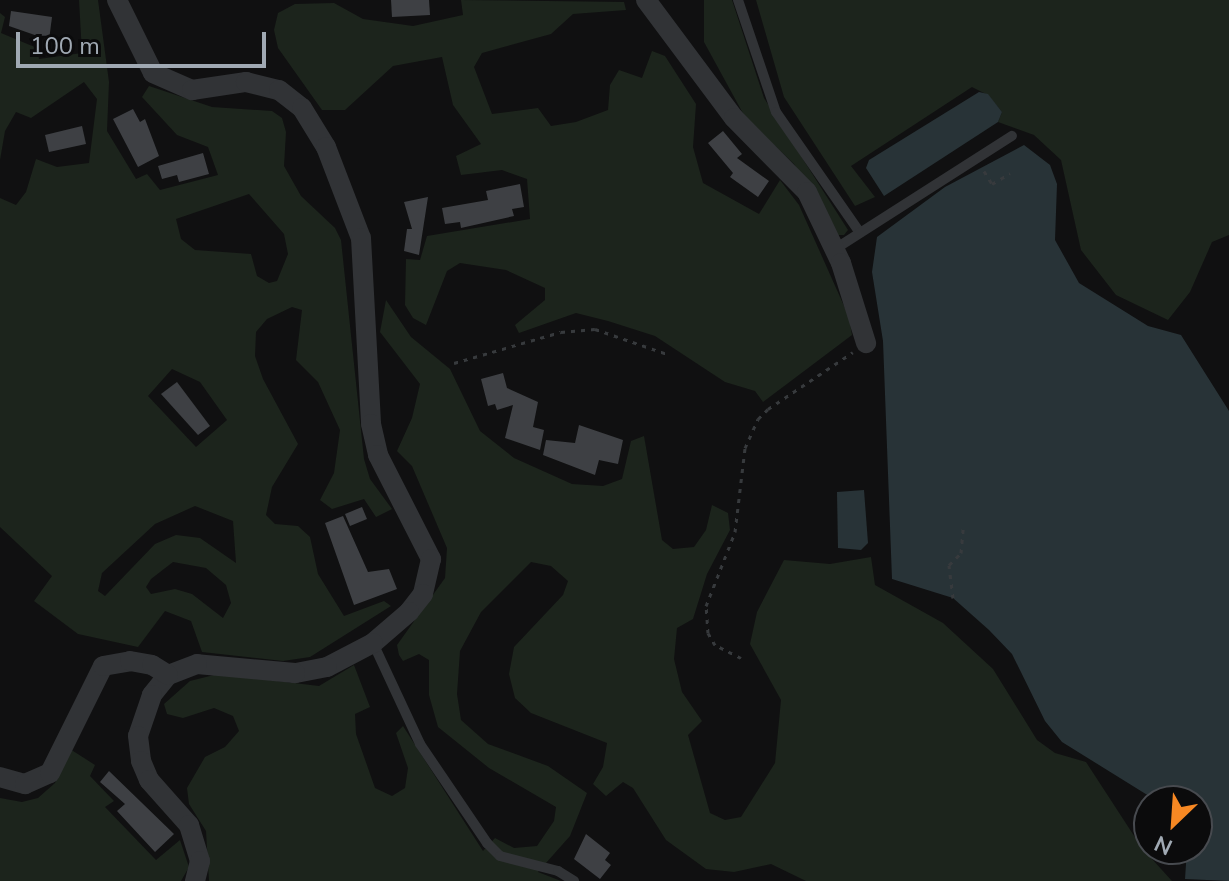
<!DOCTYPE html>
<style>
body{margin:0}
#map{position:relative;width:1229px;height:881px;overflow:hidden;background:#101011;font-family:"Nunito Sans",sans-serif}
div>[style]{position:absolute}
.green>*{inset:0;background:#1c241c}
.water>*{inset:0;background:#283337}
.building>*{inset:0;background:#3e4044}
.path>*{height:3px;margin-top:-1.5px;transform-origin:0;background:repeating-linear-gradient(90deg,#373a3d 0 4px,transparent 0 10px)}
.lane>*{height:10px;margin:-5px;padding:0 5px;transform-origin:5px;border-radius:5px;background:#313336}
.street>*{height:20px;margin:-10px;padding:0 10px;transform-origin:10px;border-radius:10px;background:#313336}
span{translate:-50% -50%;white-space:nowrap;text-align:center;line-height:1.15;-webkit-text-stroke:8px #0b0b0c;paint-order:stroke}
.north{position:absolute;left:1133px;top:785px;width:80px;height:80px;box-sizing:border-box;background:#0b0b0c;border:2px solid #474a4f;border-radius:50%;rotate:205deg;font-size:22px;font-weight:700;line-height:32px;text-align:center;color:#a0a9b3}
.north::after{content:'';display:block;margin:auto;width:28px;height:36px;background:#f78823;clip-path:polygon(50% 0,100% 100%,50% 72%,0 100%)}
.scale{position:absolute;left:16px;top:32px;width:250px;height:36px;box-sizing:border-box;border:4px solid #a0a9b3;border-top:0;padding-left:10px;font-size:24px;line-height:28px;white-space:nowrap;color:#a0a9b3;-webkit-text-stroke:6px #0b0b0c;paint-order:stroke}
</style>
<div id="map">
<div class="green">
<i style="clip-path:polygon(evenodd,79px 0,98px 0,109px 82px,107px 131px,136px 179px,147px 174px,160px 190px,218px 175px,208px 147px,177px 135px,142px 97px,149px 86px,212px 107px,272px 111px,282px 118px,286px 132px,284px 166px,301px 196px,335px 228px,341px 240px,364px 459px,370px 479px,392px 509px,376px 517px,364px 499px,332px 509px,320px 500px,334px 473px,340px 430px,318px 382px,296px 360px,302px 310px,292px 307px,267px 319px,256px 332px,255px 356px,263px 379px,298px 444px,272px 487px,266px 515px,275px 524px,298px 526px,310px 537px,318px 574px,344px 616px,384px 601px,391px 606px,310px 657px,283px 661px,202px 652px,191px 621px,165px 611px,138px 647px,78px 634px,34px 601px,52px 576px,0 527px,0 198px,16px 205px,26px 192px,36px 159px,57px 167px,89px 163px,97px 99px,84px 82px,31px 118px,16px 112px,5px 131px,0 160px,0 13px,5px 17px,1px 33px,37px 48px,39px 59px,82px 53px,79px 0,249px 194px,284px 234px,288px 254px,277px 281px,269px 283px,257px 276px,251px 254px,195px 250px,181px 239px,176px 219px,249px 194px,79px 0,172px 369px,200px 382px,227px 420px,196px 447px,148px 396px,172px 369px,79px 0,195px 506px,233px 521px,236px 563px,200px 538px,176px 535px,155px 544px,105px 596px,98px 591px,102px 573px,155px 524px,195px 506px,79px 0,173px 562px,206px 568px,226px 585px,231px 603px,223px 618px,192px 594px,175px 589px,151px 594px,146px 587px,151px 579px,173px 562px)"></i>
<i style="clip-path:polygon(461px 0,624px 2px,626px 10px,573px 14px,551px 34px,482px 53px,474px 67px,492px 114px,538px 108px,551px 126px,576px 122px,608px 110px,610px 85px,619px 70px,642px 78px,652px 51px,665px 56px,696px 104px,693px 147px,703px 183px,759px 214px,780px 180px,799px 205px,849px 317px,852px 335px,763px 402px,755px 391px,725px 382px,655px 336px,608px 321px,576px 313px,519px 333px,515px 325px,545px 300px,545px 288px,506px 270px,460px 263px,447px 271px,426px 325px,413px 318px,405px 305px,406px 259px,420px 260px,427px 236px,530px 219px,527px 179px,502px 170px,461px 175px,456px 156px,481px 144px,453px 105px,442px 57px,393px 66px,345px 110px,322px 110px,278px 48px,274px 30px,278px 13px,295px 4px,334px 3px,363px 19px,413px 26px,463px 15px)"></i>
<i style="clip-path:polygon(704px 0,732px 0,764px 98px,848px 230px,844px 235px,838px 235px,794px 164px,745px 117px,704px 42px)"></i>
<i style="clip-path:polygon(756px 0,1229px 0,1229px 235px,1212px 242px,1190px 292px,1168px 320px,1116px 295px,1081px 250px,1061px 160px,1034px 135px,998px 122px,1002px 112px,988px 95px,972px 87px,851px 166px,875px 197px,855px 206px,784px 97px)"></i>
<i style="clip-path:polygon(386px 300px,411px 337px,450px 369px,480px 431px,514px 458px,572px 484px,603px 486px,622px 479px,631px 441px,644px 436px,662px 540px,673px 549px,694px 547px,706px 530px,712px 505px,728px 513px,730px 530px,707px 574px,693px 619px,677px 628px,674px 659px,682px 692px,702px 721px,688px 735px,710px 813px,725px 820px,741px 817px,775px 763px,781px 700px,750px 644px,757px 612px,784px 560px,830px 564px,871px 557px,875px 585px,943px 623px,993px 669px,1037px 740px,1055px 753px,1086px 762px,1142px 848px,1172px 881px,806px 881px,771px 864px,734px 872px,706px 869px,666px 840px,633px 788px,623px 782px,606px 796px,593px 784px,603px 767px,607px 743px,531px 713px,515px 698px,509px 674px,514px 647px,563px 595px,568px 581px,551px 566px,531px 562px,481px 612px,460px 651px,457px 694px,461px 720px,488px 744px,548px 766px,587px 793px,570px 836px,538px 872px,561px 881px,209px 881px,206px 831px,189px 804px,187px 788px,205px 757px,225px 747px,239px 731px,233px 716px,214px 708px,183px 718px,167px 714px,164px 704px,190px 681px,218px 674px,319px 686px,354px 665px,370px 707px,355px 714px,356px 734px,375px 788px,392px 796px,405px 788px,408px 768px,396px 733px,403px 726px,483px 851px,495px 838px,514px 848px,537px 846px,554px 821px,556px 807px,489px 768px,438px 727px,429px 695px,429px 660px,419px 654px,403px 661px,399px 655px,397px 645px,445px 578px,447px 548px,412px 466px,397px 451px,412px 418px,420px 384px,380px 332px)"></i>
<i style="clip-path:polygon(70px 749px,95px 765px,90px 776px,114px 801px,105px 807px,156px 860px,180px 840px,189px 867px,181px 881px,0 881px,0 798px,22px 802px,38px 798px,55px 783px)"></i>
</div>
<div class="water">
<i style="clip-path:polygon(979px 92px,988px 94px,1002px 112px,998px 122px,884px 196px,866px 168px,869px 160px)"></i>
<i style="clip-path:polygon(1024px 145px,1050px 165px,1057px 184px,1055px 240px,1079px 283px,1148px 326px,1181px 335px,1229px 411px,1229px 881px,1185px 879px,1187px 849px,1197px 849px,1197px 801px,1157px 801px,1062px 742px,1045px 721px,1012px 654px,989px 630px,953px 598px,892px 579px,883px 341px,872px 272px,877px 237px,945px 187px)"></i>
<i style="clip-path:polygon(864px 490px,868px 543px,861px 550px,838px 548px,837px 492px)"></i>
</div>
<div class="building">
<i style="clip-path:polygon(391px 0,429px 0,430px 15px,392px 17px)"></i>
<i style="clip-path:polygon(11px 11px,52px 17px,49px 40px,9px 26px)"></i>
<i style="clip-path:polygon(133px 109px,140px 122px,145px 119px,159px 156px,138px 167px,113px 119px)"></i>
<i style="clip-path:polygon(82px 126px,86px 144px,49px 152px,45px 135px)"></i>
<i style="clip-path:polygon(723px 131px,742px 154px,737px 158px,769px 181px,758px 197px,730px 177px,733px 173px,708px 143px)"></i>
<i style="clip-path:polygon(203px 153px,209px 174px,179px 182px,177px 175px,162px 179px,158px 166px)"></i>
<i style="clip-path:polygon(520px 184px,524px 207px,512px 209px,514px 216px,461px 228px,460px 222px,445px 224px,442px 208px,488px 200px,486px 191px)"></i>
<i style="clip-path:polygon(428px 197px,419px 255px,404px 251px,407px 229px,412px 229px,404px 202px)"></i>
<i style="clip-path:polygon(503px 373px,507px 388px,538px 402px,533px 427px,544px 430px,540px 450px,505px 438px,513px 405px,497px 410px,495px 404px,488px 406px,481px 379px)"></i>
<i style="clip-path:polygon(177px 382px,210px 426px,198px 435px,161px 394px)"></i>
<i style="clip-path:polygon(579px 425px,623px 440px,618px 464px,599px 460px,595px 475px,543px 455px,546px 440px,575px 443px)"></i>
<i style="clip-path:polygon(362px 507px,367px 519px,350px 526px,345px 514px)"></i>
<i style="clip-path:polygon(343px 516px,368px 572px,389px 569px,397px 589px,354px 605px,325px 523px)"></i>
<i style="clip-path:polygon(109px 771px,174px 834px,155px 852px,117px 811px,125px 804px,100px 782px)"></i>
<i style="clip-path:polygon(586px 834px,610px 853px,605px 860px,611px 865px,600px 879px,574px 859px)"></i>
</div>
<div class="path">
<i style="left:984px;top:171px;width:15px;rotate:58deg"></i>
<i style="left:992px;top:184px;width:21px;rotate:-31deg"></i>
<i style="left:454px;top:363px;width:111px;rotate:-16.2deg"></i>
<i style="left:561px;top:332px;width:34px;rotate:-5deg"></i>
<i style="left:595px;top:329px;width:76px;rotate:19.1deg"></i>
<i style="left:953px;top:598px;width:33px;rotate:-97deg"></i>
<i style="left:949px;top:565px;width:17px;rotate:-45deg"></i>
<i style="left:961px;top:553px;width:25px;rotate:-85deg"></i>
<i style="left:741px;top:658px;width:29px;rotate:-153deg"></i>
<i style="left:715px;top:645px;width:14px;rotate:-120deg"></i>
<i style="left:708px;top:633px;width:27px;rotate:-94deg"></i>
<i style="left:706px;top:606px;width:79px;rotate:-68.6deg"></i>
<i style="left:735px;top:532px;width:85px;rotate:-83.2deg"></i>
<i style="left:745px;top:448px;width:32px;rotate:-66deg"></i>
<i style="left:758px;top:419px;width:14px;rotate:-45deg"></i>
<i style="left:768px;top:409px;width:102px;rotate:-33.8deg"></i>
</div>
<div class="lane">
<i style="left:738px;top:0;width:118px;rotate:71.3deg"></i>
<i style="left:776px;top:112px;width:147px;rotate:55.2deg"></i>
<i style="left:835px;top:249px;width:210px;rotate:-32.6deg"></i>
<i style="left:373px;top:643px;width:111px;rotate:65deg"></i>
<i style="left:420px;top:744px;width:120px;rotate:55.9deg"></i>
<i style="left:487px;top:843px;width:18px;rotate:45deg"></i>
<i style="left:500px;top:856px;width:60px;rotate:14.5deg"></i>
<i style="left:558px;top:871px;width:19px;rotate:32deg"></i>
</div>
<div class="street">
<i style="left:117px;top:0;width:81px;rotate:63.7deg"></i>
<i style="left:153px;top:73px;width:43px;rotate:23.6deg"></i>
<i style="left:192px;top:90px;width:55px;rotate:-8.4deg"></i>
<i style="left:246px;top:82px;width:34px;rotate:14deg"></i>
<i style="left:279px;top:90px;width:29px;rotate:38deg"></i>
<i style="left:302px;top:108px;width:46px;rotate:58.4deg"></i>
<i style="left:326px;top:147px;width:97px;rotate:69deg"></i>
<i style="left:361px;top:238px;width:186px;rotate:86.9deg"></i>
<i style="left:371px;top:424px;width:32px;rotate:77deg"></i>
<i style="left:378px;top:455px;width:117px;rotate:63deg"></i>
<i style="left:431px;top:559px;width:36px;rotate:103deg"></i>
<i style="left:423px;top:594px;width:23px;rotate:128deg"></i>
<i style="left:409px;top:612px;width:48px;rotate:139.3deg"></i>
<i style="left:373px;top:643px;width:52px;rotate:152.4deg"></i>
<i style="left:327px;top:667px;width:33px;rotate:169deg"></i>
<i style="left:295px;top:673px;width:98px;rotate:-174.8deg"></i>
<i style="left:197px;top:664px;width:31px;rotate:159deg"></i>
<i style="left:168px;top:675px;width:26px;rotate:129deg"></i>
<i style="left:152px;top:695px;width:43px;rotate:108.9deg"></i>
<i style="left:138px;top:736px;width:25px;rotate:83deg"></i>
<i style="left:141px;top:761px;width:21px;rotate:67deg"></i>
<i style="left:149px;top:780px;width:60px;rotate:48.4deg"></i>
<i style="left:189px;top:825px;width:38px;rotate:73deg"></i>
<i style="left:200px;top:861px;width:21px;rotate:104deg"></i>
<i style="left:646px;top:0;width:147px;rotate:53.3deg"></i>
<i style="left:734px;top:118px;width:104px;rotate:45.4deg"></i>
<i style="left:807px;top:192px;width:79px;rotate:64.4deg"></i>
<i style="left:841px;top:263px;width:84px;rotate:72.6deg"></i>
<i style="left:0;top:777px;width:26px;rotate:16deg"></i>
<i style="left:25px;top:784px;width:27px;rotate:-24deg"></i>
<i style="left:50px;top:773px;width:119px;rotate:-63.6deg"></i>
<i style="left:103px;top:666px;width:27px;rotate:-10deg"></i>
<i style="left:130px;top:661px;width:22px;rotate:10deg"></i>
<i style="left:152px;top:665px;width:19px;rotate:32deg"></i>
</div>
<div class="north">N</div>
<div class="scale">100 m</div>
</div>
